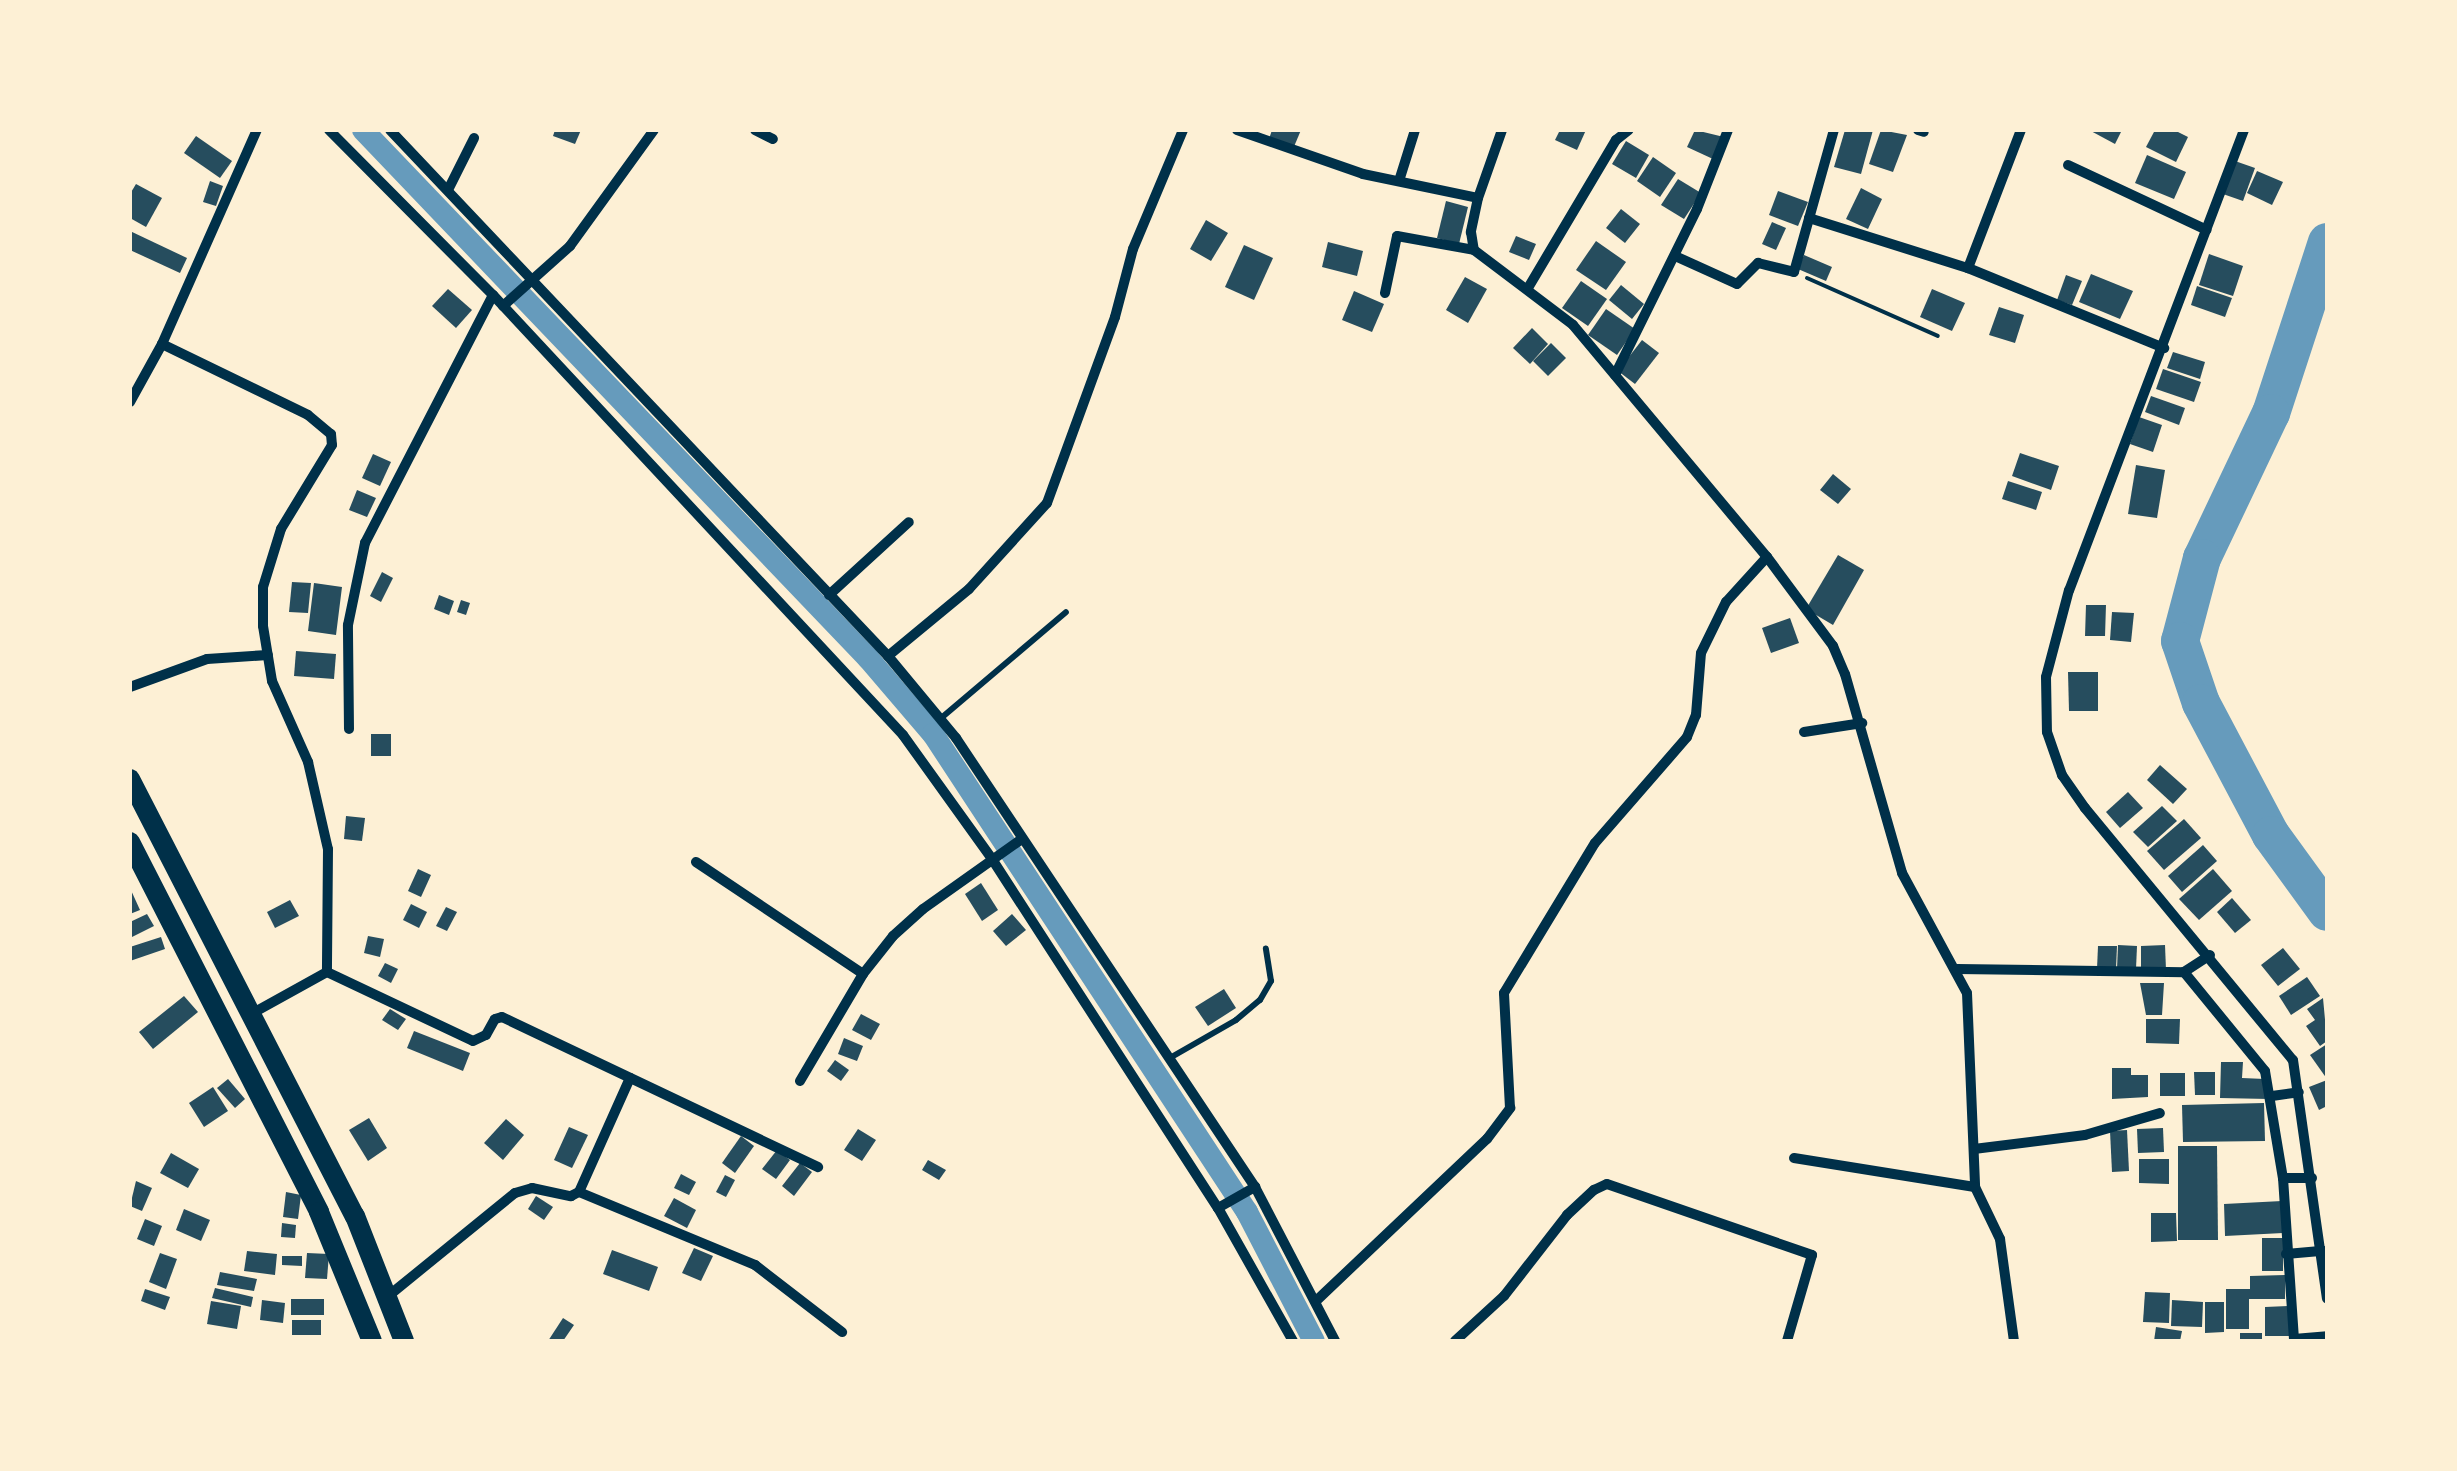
<!DOCTYPE html>
<style>
body{margin:0}
#map{position:relative;width:2457px;height:1471px;overflow:hidden;background:#fdf0d5;font-family:Georgia,serif}
div>[style]{position:absolute}
.canal>*{height:22px;margin:-11px;padding:0 11px;transform-origin:11px;border-radius:11px;background:#669bbc}
.river>*{height:38px;margin:-19px;padding:0 19px;transform-origin:19px;border-radius:19px;background:#669bbc}
.building>*{inset:0;background:#264d5e}
.path>*{height:4px;margin:-2px;padding:0 2px;transform-origin:2px;border-radius:2px;background:#003049}
.service>*{height:6px;margin:-3px;padding:0 3px;transform-origin:3px;border-radius:3px;background:#003049}
.minor>*{height:10px;margin:-5px;padding:0 5px;transform-origin:5px;border-radius:5px;background:#003049}
.trunk>*{height:20px;margin:-10px;padding:0 10px;transform-origin:10px;border-radius:10px;background:#003049}
span{translate:-50% -50%;white-space:nowrap;text-align:center;line-height:1.15;-webkit-text-stroke:10px #fdf0d5;paint-order:stroke}
.frame{position:absolute;inset:0;border:132px solid #fdf0d5;pointer-events:none}
</style>
<div id="map">
<div class="canal">
<i style="left:363px;top:130px;width:731px;rotate:46.28deg"></i>
<i style="left:868px;top:658px;width:100px;rotate:49.5deg"></i>
<i style="left:933px;top:734px;width:572px;rotate:56.7deg"></i>
<i style="left:1247px;top:1212px;width:145px;rotate:62.6deg"></i>
</div>
<div class="river">
<i style="left:2327px;top:242px;width:180px;rotate:108.1deg"></i>
<i style="left:2271px;top:413px;width:161px;rotate:115.4deg"></i>
<i style="left:2202px;top:558px;width:86px;rotate:104.8deg"></i>
<i style="left:2180px;top:641px;width:65px;rotate:71.3deg"></i>
<i style="left:2201px;top:703px;width:149px;rotate:62.1deg"></i>
<i style="left:2271px;top:835px;width:95px;rotate:54deg"></i>
</div>
<div class="building">
<i style="clip-path:polygon(555px 130px,581px 130px,575px 144px,553px 136px)"></i>
<i style="clip-path:polygon(1272px 130px,1301px 130px,1293px 149px,1269px 139px)"></i>
<i style="clip-path:polygon(1560px 130px,1586px 130px,1577px 150px,1555px 140px)"></i>
<i style="clip-path:polygon(1695px 130px,1724px 137px,1713px 159px,1687px 147px)"></i>
<i style="clip-path:polygon(1845px 130px,1873px 130px,1861px 174px,1834px 167px)"></i>
<i style="clip-path:polygon(1881px 130px,1907px 135px,1893px 172px,1869px 164px)"></i>
<i style="clip-path:polygon(2089px 130px,2122px 130px,2115px 144px)"></i>
<i style="clip-path:polygon(2155px 130px,2174px 130px,2188px 137px,2176px 162px,2146px 147px)"></i>
<i style="clip-path:polygon(196px 136px,232px 161px,220px 178px,184px 153px)"></i>
<i style="clip-path:polygon(1626px 141px,1649px 155px,1636px 178px,1612px 164px)"></i>
<i style="clip-path:polygon(2147px 155px,2186px 172px,2174px 199px,2135px 183px)"></i>
<i style="clip-path:polygon(1653px 157px,1676px 173px,1660px 197px,1637px 181px)"></i>
<i style="clip-path:polygon(2235px 161px,2255px 168px,2243px 201px,2223px 194px)"></i>
<i style="clip-path:polygon(2257px 171px,2283px 182px,2272px 205px,2247px 193px)"></i>
<i style="clip-path:polygon(1678px 179px,1701px 193px,1684px 219px,1661px 205px)"></i>
<i style="clip-path:polygon(210px 181px,223px 186px,216px 206px,203px 202px)"></i>
<i style="clip-path:polygon(136px 184px,162px 198px,146px 227px,130px 218px,130px 194px)"></i>
<i style="clip-path:polygon(1861px 188px,1882px 199px,1868px 229px,1846px 219px)"></i>
<i style="clip-path:polygon(1778px 191px,1808px 202px,1798px 226px,1769px 215px)"></i>
<i style="clip-path:polygon(1446px 201px,1468px 207px,1459px 244px,1437px 238px)"></i>
<i style="clip-path:polygon(1621px 209px,1640px 224px,1625px 243px,1606px 228px)"></i>
<i style="clip-path:polygon(1206px 220px,1228px 233px,1211px 261px,1190px 249px)"></i>
<i style="clip-path:polygon(1772px 222px,1786px 228px,1776px 250px,1762px 244px)"></i>
<i style="clip-path:polygon(130px 231px,187px 258px,180px 273px,130px 250px)"></i>
<i style="clip-path:polygon(1516px 236px,1536px 244px,1529px 260px,1509px 252px)"></i>
<i style="clip-path:polygon(1596px 241px,1626px 262px,1606px 290px,1576px 270px)"></i>
<i style="clip-path:polygon(1328px 242px,1363px 251px,1357px 276px,1322px 267px)"></i>
<i style="clip-path:polygon(1244px 245px,1273px 258px,1254px 300px,1225px 287px)"></i>
<i style="clip-path:polygon(2209px 254px,2243px 266px,2233px 296px,2199px 285px)"></i>
<i style="clip-path:polygon(1804px 255px,1832px 267px,1826px 281px,1798px 269px)"></i>
<i style="clip-path:polygon(2091px 274px,2133px 291px,2120px 319px,2079px 302px)"></i>
<i style="clip-path:polygon(2066px 275px,2082px 281px,2072px 305px,2057px 300px)"></i>
<i style="clip-path:polygon(1465px 277px,1487px 289px,1468px 323px,1446px 310px)"></i>
<i style="clip-path:polygon(1581px 281px,1607px 299px,1588px 326px,1562px 308px)"></i>
<i style="clip-path:polygon(1621px 285px,1644px 304px,1632px 319px,1609px 300px)"></i>
<i style="clip-path:polygon(2197px 286px,2232px 298px,2225px 317px,2191px 305px)"></i>
<i style="clip-path:polygon(448px 289px,472px 310px,456px 328px,432px 306px)"></i>
<i style="clip-path:polygon(1932px 289px,1965px 303px,1952px 331px,1920px 317px)"></i>
<i style="clip-path:polygon(1354px 291px,1384px 304px,1372px 332px,1342px 320px)"></i>
<i style="clip-path:polygon(1999px 307px,2024px 315px,2015px 343px,1989px 335px)"></i>
<i style="clip-path:polygon(1606px 309px,1635px 329px,1617px 355px,1588px 335px)"></i>
<i style="clip-path:polygon(1532px 328px,1548px 344px,1530px 364px,1513px 348px)"></i>
<i style="clip-path:polygon(1642px 340px,1659px 353px,1635px 384px,1618px 371px)"></i>
<i style="clip-path:polygon(1551px 343px,1566px 358px,1548px 376px,1533px 361px)"></i>
<i style="clip-path:polygon(2173px 352px,2205px 362px,2200px 379px,2167px 368px)"></i>
<i style="clip-path:polygon(2163px 369px,2201px 382px,2194px 402px,2156px 389px)"></i>
<i style="clip-path:polygon(2151px 396px,2185px 408px,2179px 425px,2145px 412px)"></i>
<i style="clip-path:polygon(2139px 417px,2162px 425px,2153px 452px,2130px 444px)"></i>
<i style="clip-path:polygon(2020px 453px,2059px 466px,2051px 490px,2012px 476px)"></i>
<i style="clip-path:polygon(373px 454px,391px 462px,380px 486px,362px 478px)"></i>
<i style="clip-path:polygon(2136px 465px,2165px 470px,2157px 518px,2128px 514px)"></i>
<i style="clip-path:polygon(1833px 474px,1851px 489px,1838px 504px,1820px 490px)"></i>
<i style="clip-path:polygon(2008px 481px,2042px 492px,2036px 510px,2002px 499px)"></i>
<i style="clip-path:polygon(357px 490px,376px 498px,367px 517px,349px 510px)"></i>
<i style="clip-path:polygon(1838px 555px,1864px 570px,1833px 625px,1806px 609px)"></i>
<i style="clip-path:polygon(382px 572px,393px 578px,381px 602px,370px 596px)"></i>
<i style="clip-path:polygon(292px 582px,311px 583px,308px 613px,289px 612px)"></i>
<i style="clip-path:polygon(314px 583px,342px 587px,336px 635px,308px 631px)"></i>
<i style="clip-path:polygon(439px 595px,454px 601px,449px 615px,434px 609px)"></i>
<i style="clip-path:polygon(461px 600px,470px 603px,466px 615px,457px 612px)"></i>
<i style="clip-path:polygon(2086px 605px,2106px 605px,2105px 636px,2085px 636px)"></i>
<i style="clip-path:polygon(2112px 612px,2134px 613px,2131px 642px,2110px 640px)"></i>
<i style="clip-path:polygon(1790px 618px,1799px 643px,1771px 653px,1762px 628px)"></i>
<i style="clip-path:polygon(296px 651px,336px 654px,334px 679px,294px 676px)"></i>
<i style="clip-path:polygon(2068px 672px,2098px 672px,2098px 711px,2069px 711px)"></i>
<i style="clip-path:polygon(371px 734px,391px 734px,391px 756px,371px 756px)"></i>
<i style="clip-path:polygon(2160px 765px,2187px 789px,2173px 804px,2147px 780px)"></i>
<i style="clip-path:polygon(2128px 792px,2143px 808px,2120px 828px,2106px 812px)"></i>
<i style="clip-path:polygon(2162px 806px,2177px 821px,2148px 847px,2133px 832px)"></i>
<i style="clip-path:polygon(346px 816px,365px 818px,362px 841px,344px 839px)"></i>
<i style="clip-path:polygon(2184px 819px,2201px 838px,2164px 870px,2147px 851px)"></i>
<i style="clip-path:polygon(2203px 845px,2217px 861px,2182px 892px,2168px 876px)"></i>
<i style="clip-path:polygon(418px 869px,431px 875px,421px 897px,408px 891px)"></i>
<i style="clip-path:polygon(2213px 869px,2232px 891px,2199px 920px,2179px 899px)"></i>
<i style="clip-path:polygon(981px 883px,998px 910px,982px 921px,965px 894px)"></i>
<i style="clip-path:polygon(130px 888px,140px 910px,130px 914px)"></i>
<i style="clip-path:polygon(2232px 898px,2251px 920px,2235px 933px,2217px 912px)"></i>
<i style="clip-path:polygon(290px 900px,299px 916px,275px 928px,267px 912px)"></i>
<i style="clip-path:polygon(411px 904px,427px 912px,419px 928px,403px 920px)"></i>
<i style="clip-path:polygon(446px 907px,457px 912px,447px 931px,436px 926px)"></i>
<i style="clip-path:polygon(147px 914px,154px 926px,130px 938px,130px 922px)"></i>
<i style="clip-path:polygon(1012px 914px,1026px 930px,1006px 946px,993px 931px)"></i>
<i style="clip-path:polygon(368px 936px,384px 939px,380px 957px,364px 953px)"></i>
<i style="clip-path:polygon(161px 937px,165px 949px,130px 961px,130px 947px)"></i>
<i style="clip-path:polygon(2118px 945px,2137px 946px,2136px 969px,2117px 969px)"></i>
<i style="clip-path:polygon(2165px 945px,2166px 970px,2141px 970px,2141px 946px)"></i>
<i style="clip-path:polygon(2098px 946px,2117px 946px,2116px 969px,2097px 969px)"></i>
<i style="clip-path:polygon(2283px 948px,2300px 969px,2278px 986px,2261px 965px)"></i>
<i style="clip-path:polygon(385px 963px,398px 969px,391px 983px,378px 976px)"></i>
<i style="clip-path:polygon(2307px 977px,2320px 996px,2291px 1015px,2279px 996px)"></i>
<i style="clip-path:polygon(2140px 983px,2164px 983px,2162px 1015px,2146px 1015px)"></i>
<i style="clip-path:polygon(1224px 989px,1236px 1008px,1208px 1026px,1195px 1007px)"></i>
<i style="clip-path:polygon(184px 996px,198px 1012px,153px 1049px,139px 1032px)"></i>
<i style="clip-path:polygon(2323px 998px,2327px 1041px,2320px 1046px,2306px 1026px,2315px 1020px,2307px 1009px)"></i>
<i style="clip-path:polygon(390px 1009px,406px 1019px,398px 1030px,382px 1020px)"></i>
<i style="clip-path:polygon(861px 1014px,880px 1024px,871px 1040px,852px 1030px)"></i>
<i style="clip-path:polygon(2146px 1019px,2180px 1019px,2179px 1044px,2146px 1043px)"></i>
<i style="clip-path:polygon(414px 1031px,470px 1053px,463px 1071px,407px 1048px)"></i>
<i style="clip-path:polygon(844px 1038px,863px 1046px,857px 1061px,838px 1054px)"></i>
<i style="clip-path:polygon(2327px 1044px,2327px 1079px,2310px 1055px)"></i>
<i style="clip-path:polygon(835px 1060px,849px 1070px,841px 1081px,827px 1071px)"></i>
<i style="clip-path:polygon(2221px 1062px,2243px 1062px,2242px 1078px,2265px 1079px,2269px 1099px,2220px 1098px)"></i>
<i style="clip-path:polygon(2112px 1068px,2131px 1068px,2131px 1075px,2148px 1075px,2148px 1097px,2112px 1099px)"></i>
<i style="clip-path:polygon(2194px 1072px,2215px 1072px,2215px 1095px,2195px 1095px)"></i>
<i style="clip-path:polygon(2160px 1073px,2185px 1073px,2185px 1096px,2160px 1096px)"></i>
<i style="clip-path:polygon(228px 1079px,245px 1099px,235px 1108px,217px 1088px)"></i>
<i style="clip-path:polygon(2327px 1080px,2327px 1106px,2319px 1110px,2309px 1087px)"></i>
<i style="clip-path:polygon(213px 1087px,228px 1111px,204px 1127px,189px 1103px)"></i>
<i style="clip-path:polygon(2264px 1103px,2265px 1141px,2183px 1142px,2182px 1105px)"></i>
<i style="clip-path:polygon(369px 1118px,387px 1148px,368px 1161px,349px 1130px)"></i>
<i style="clip-path:polygon(506px 1119px,524px 1135px,503px 1160px,484px 1143px)"></i>
<i style="clip-path:polygon(569px 1127px,588px 1135px,572px 1168px,554px 1160px)"></i>
<i style="clip-path:polygon(2163px 1128px,2164px 1152px,2138px 1153px,2137px 1129px)"></i>
<i style="clip-path:polygon(858px 1129px,876px 1140px,862px 1161px,844px 1150px)"></i>
<i style="clip-path:polygon(2127px 1130px,2129px 1171px,2112px 1172px,2110px 1131px)"></i>
<i style="clip-path:polygon(741px 1136px,754px 1146px,735px 1173px,722px 1163px)"></i>
<i style="clip-path:polygon(2178px 1146px,2217px 1146px,2218px 1240px,2178px 1240px)"></i>
<i style="clip-path:polygon(777px 1150px,790px 1160px,776px 1179px,762px 1169px)"></i>
<i style="clip-path:polygon(171px 1153px,199px 1169px,188px 1188px,160px 1173px)"></i>
<i style="clip-path:polygon(2139px 1159px,2169px 1159px,2169px 1184px,2139px 1183px)"></i>
<i style="clip-path:polygon(928px 1160px,946px 1170px,939px 1180px,922px 1170px)"></i>
<i style="clip-path:polygon(800px 1163px,812px 1172px,794px 1196px,782px 1186px)"></i>
<i style="clip-path:polygon(681px 1174px,696px 1182px,689px 1195px,674px 1188px)"></i>
<i style="clip-path:polygon(725px 1175px,735px 1180px,726px 1197px,716px 1192px)"></i>
<i style="clip-path:polygon(136px 1181px,152px 1188px,142px 1211px,130px 1206px)"></i>
<i style="clip-path:polygon(286px 1192px,301px 1195px,298px 1219px,283px 1217px)"></i>
<i style="clip-path:polygon(536px 1196px,553px 1207px,544px 1220px,528px 1209px)"></i>
<i style="clip-path:polygon(674px 1198px,696px 1210px,687px 1228px,664px 1216px)"></i>
<i style="clip-path:polygon(2282px 1201px,2283px 1233px,2225px 1236px,2224px 1204px)"></i>
<i style="clip-path:polygon(184px 1209px,210px 1220px,201px 1241px,176px 1230px)"></i>
<i style="clip-path:polygon(2151px 1213px,2176px 1213px,2177px 1241px,2151px 1242px)"></i>
<i style="clip-path:polygon(145px 1219px,162px 1226px,154px 1246px,137px 1239px)"></i>
<i style="clip-path:polygon(282px 1223px,296px 1225px,295px 1238px,281px 1237px)"></i>
<i style="clip-path:polygon(2262px 1238px,2283px 1238px,2283px 1271px,2262px 1271px)"></i>
<i style="clip-path:polygon(694px 1248px,713px 1256px,701px 1281px,682px 1273px)"></i>
<i style="clip-path:polygon(612px 1250px,658px 1267px,649px 1291px,603px 1274px)"></i>
<i style="clip-path:polygon(247px 1251px,277px 1254px,275px 1275px,244px 1271px)"></i>
<i style="clip-path:polygon(160px 1253px,177px 1259px,166px 1289px,149px 1282px)"></i>
<i style="clip-path:polygon(307px 1253px,329px 1254px,327px 1279px,305px 1278px)"></i>
<i style="clip-path:polygon(282px 1256px,302px 1256px,302px 1266px,282px 1265px)"></i>
<i style="clip-path:polygon(220px 1272px,257px 1279px,254px 1291px,217px 1285px)"></i>
<i style="clip-path:polygon(2285px 1275px,2285px 1299px,2249px 1299px,2249px 1329px,2226px 1329px,2226px 1289px,2250px 1289px,2250px 1276px)"></i>
<i style="clip-path:polygon(215px 1288px,253px 1297px,251px 1307px,212px 1298px)"></i>
<i style="clip-path:polygon(145px 1289px,170px 1297px,165px 1310px,141px 1301px)"></i>
<i style="clip-path:polygon(2145px 1292px,2170px 1293px,2169px 1323px,2143px 1322px)"></i>
<i style="clip-path:polygon(291px 1299px,324px 1299px,324px 1315px,291px 1315px)"></i>
<i style="clip-path:polygon(262px 1300px,285px 1303px,283px 1323px,260px 1320px)"></i>
<i style="clip-path:polygon(2172px 1300px,2203px 1302px,2202px 1327px,2171px 1326px)"></i>
<i style="clip-path:polygon(211px 1301px,241px 1306px,237px 1329px,207px 1324px)"></i>
<i style="clip-path:polygon(2205px 1302px,2224px 1302px,2224px 1332px,2205px 1333px)"></i>
<i style="clip-path:polygon(2289px 1306px,2289px 1336px,2265px 1336px,2265px 1307px)"></i>
<i style="clip-path:polygon(563px 1318px,574px 1325px,563px 1341px,548px 1341px)"></i>
<i style="clip-path:polygon(292px 1320px,321px 1320px,321px 1335px,292px 1335px)"></i>
<i style="clip-path:polygon(2156px 1327px,2182px 1331px,2180px 1341px,2154px 1341px)"></i>
<i style="clip-path:polygon(2240px 1333px,2262px 1333px,2262px 1341px,2240px 1341px)"></i>
</div>
<div class="path">
<i style="left:1807px;top:278px;width:143px;rotate:23.9deg"></i>
</div>
<div class="service">
<i style="left:940px;top:719px;width:165px;rotate:-40.3deg"></i>
<i style="left:1168px;top:1059px;width:78px;rotate:-29.8deg"></i>
<i style="left:1236px;top:1020px;width:31px;rotate:-40deg"></i>
<i style="left:1260px;top:1000px;width:22px;rotate:-60deg"></i>
<i style="left:1271px;top:981px;width:33px;rotate:-99deg"></i>
</div>
<div class="minor">
<i style="left:329px;top:130px;width:233px;rotate:45.2deg"></i>
<i style="left:493px;top:295px;width:601px;rotate:47.02deg"></i>
<i style="left:903px;top:735px;width:153px;rotate:54.3deg"></i>
<i style="left:992px;top:859px;width:416px;rotate:57.1deg"></i>
<i style="left:1218px;top:1208px;width:153px;rotate:60.6deg"></i>
<i style="left:390px;top:130px;width:724px;rotate:46.57deg"></i>
<i style="left:888px;top:656px;width:107px;rotate:50.3deg"></i>
<i style="left:956px;top:738px;width:539px;rotate:56.34deg"></i>
<i style="left:1255px;top:1187px;width:174px;rotate:62.5deg"></i>
<i style="left:755px;top:130px;width:20px;rotate:27deg"></i>
<i style="left:1237px;top:130px;width:133px;rotate:19.2deg"></i>
<i style="left:1363px;top:174px;width:117px;rotate:11.8deg"></i>
<i style="left:1502px;top:130px;width:72px;rotate:109.4deg"></i>
<i style="left:1478px;top:198px;width:35px;rotate:102deg"></i>
<i style="left:1471px;top:232px;width:18px;rotate:81deg"></i>
<i style="left:1474px;top:250px;width:124px;rotate:37.1deg"></i>
<i style="left:1573px;top:325px;width:302px;rotate:50.1deg"></i>
<i style="left:1767px;top:557px;width:111px;rotate:53.4deg"></i>
<i style="left:1833px;top:646px;width:30px;rotate:67deg"></i>
<i style="left:1845px;top:674px;width:207px;rotate:74deg"></i>
<i style="left:1902px;top:873px;width:136px;rotate:61.6deg"></i>
<i style="left:1967px;top:993px;width:194px;rotate:87.6deg"></i>
<i style="left:1975px;top:1187px;width:58px;rotate:64.3deg"></i>
<i style="left:2000px;top:1239px;width:103px;rotate:82.2deg"></i>
<i style="left:1918px;top:130px;width:6px;rotate:18deg"></i>
<i style="left:2244px;top:130px;width:492px;rotate:110.8deg"></i>
<i style="left:2069px;top:590px;width:90px;rotate:104.8deg"></i>
<i style="left:2046px;top:677px;width:55px;rotate:89deg"></i>
<i style="left:2047px;top:732px;width:46px;rotate:70.8deg"></i>
<i style="left:2062px;top:775px;width:40px;rotate:55.1deg"></i>
<i style="left:2085px;top:808px;width:327px;rotate:50.5deg"></i>
<i style="left:2293px;top:1060px;width:241px;rotate:81.9deg"></i>
<i style="left:2068px;top:165px;width:153px;rotate:25.1deg"></i>
<i style="left:1399px;top:181px;width:53px;rotate:-72.6deg"></i>
<i style="left:449px;top:188px;width:56px;rotate:-63.4deg"></i>
<i style="left:1809px;top:218px;width:167px;rotate:17.5deg"></i>
<i style="left:1968px;top:268px;width:212px;rotate:22.2deg"></i>
<i style="left:1675px;top:256px;width:68px;rotate:24.3deg"></i>
<i style="left:1737px;top:284px;width:30px;rotate:-45deg"></i>
<i style="left:1758px;top:263px;width:37px;rotate:14deg"></i>
<i style="left:1794px;top:272px;width:148px;rotate:-74.3deg"></i>
<i style="left:1968px;top:268px;width:148px;rotate:-69deg"></i>
<i style="left:1528px;top:288px;width:172px;rotate:-59.3deg"></i>
<i style="left:1616px;top:140px;width:16px;rotate:-38deg"></i>
<i style="left:1385px;top:293px;width:58px;rotate:-78.1deg"></i>
<i style="left:1397px;top:236px;width:78px;rotate:10.3deg"></i>
<i style="left:503px;top:306px;width:90px;rotate:-41.8deg"></i>
<i style="left:570px;top:246px;width:143px;rotate:-54.1deg"></i>
<i style="left:162px;top:344px;width:162px;rotate:25.9deg"></i>
<i style="left:308px;top:415px;width:30px;rotate:40deg"></i>
<i style="left:331px;top:434px;width:11px;rotate:85deg"></i>
<i style="left:332px;top:445px;width:98px;rotate:121.3deg"></i>
<i style="left:281px;top:529px;width:61px;rotate:107.2deg"></i>
<i style="left:263px;top:587px;width:39px;rotate:90deg"></i>
<i style="left:263px;top:626px;width:56px;rotate:80.7deg"></i>
<i style="left:272px;top:681px;width:89px;rotate:66deg"></i>
<i style="left:308px;top:762px;width:89px;rotate:77.1deg"></i>
<i style="left:328px;top:849px;width:123px;rotate:90.5deg"></i>
<i style="left:327px;top:972px;width:161px;rotate:25.3deg"></i>
<i style="left:473px;top:1041px;width:14px;rotate:-25deg"></i>
<i style="left:486px;top:1035px;width:18px;rotate:-61deg"></i>
<i style="left:495px;top:1019px;width:7px;rotate:-16deg"></i>
<i style="left:502px;top:1017px;width:350px;rotate:25.4deg"></i>
<i style="left:1615px;top:375px;width:185px;rotate:-63.7deg"></i>
<i style="left:1697px;top:209px;width:85px;rotate:-68.6deg"></i>
<i style="left:130px;top:402px;width:66px;rotate:-61.1deg"></i>
<i style="left:162px;top:344px;width:234px;rotate:-66.1deg"></i>
<i style="left:829px;top:595px;width:108px;rotate:-42.4deg"></i>
<i style="left:888px;top:656px;width:105px;rotate:-39.6deg"></i>
<i style="left:969px;top:589px;width:116px;rotate:-47.8deg"></i>
<i style="left:1047px;top:503px;width:198px;rotate:-69.9deg"></i>
<i style="left:1115px;top:317px;width:70px;rotate:-75.2deg"></i>
<i style="left:1133px;top:249px;width:129px;rotate:-67.2deg"></i>
<i style="left:130px;top:687px;width:82px;rotate:-20deg"></i>
<i style="left:207px;top:659px;width:61px;rotate:-3.8deg"></i>
<i style="left:349px;top:729px;width:104px;rotate:-90.6deg"></i>
<i style="left:348px;top:625px;width:84px;rotate:-78.3deg"></i>
<i style="left:365px;top:543px;width:279px;rotate:-62.7deg"></i>
<i style="left:1804px;top:732px;width:59px;rotate:-8.8deg"></i>
<i style="left:696px;top:862px;width:201px;rotate:33.8deg"></i>
<i style="left:863px;top:974px;width:48px;rotate:-51.7deg"></i>
<i style="left:893px;top:936px;width:40px;rotate:-42deg"></i>
<i style="left:923px;top:909px;width:121px;rotate:-35.3deg"></i>
<i style="left:1957px;top:969px;width:227px;rotate:0.8deg"></i>
<i style="left:2184px;top:972px;width:31px;rotate:-33deg"></i>
<i style="left:2184px;top:972px;width:128px;rotate:50.7deg"></i>
<i style="left:2265px;top:1071px;width:109px;rotate:80.5deg"></i>
<i style="left:2283px;top:1178px;width:163px;rotate:86.1deg"></i>
<i style="left:251px;top:1014px;width:87px;rotate:-28.9deg"></i>
<i style="left:800px;top:1081px;width:124px;rotate:-59.5deg"></i>
<i style="left:2272px;top:1096px;width:27px;rotate:-8deg"></i>
<i style="left:1974px;top:1149px;width:112px;rotate:-7.2deg"></i>
<i style="left:2085px;top:1135px;width:78px;rotate:-16.3deg"></i>
<i style="left:1794px;top:1158px;width:183px;rotate:9.1deg"></i>
<i style="left:2283px;top:1178px;width:29px"></i>
<i style="left:579px;top:1192px;width:125px;rotate:-65.9deg"></i>
<i style="left:1218px;top:1208px;width:43px;rotate:-29.6deg"></i>
<i style="left:2286px;top:1254px;width:37px;rotate:-5deg"></i>
<i style="left:387px;top:1297px;width:165px;rotate:-39.1deg"></i>
<i style="left:515px;top:1193px;width:18px;rotate:-16deg"></i>
<i style="left:532px;top:1188px;width:40px;rotate:12deg"></i>
<i style="left:571px;top:1196px;width:9px;rotate:-27deg"></i>
<i style="left:579px;top:1192px;width:191px;rotate:22.5deg"></i>
<i style="left:755px;top:1265px;width:110px;rotate:37.6deg"></i>
<i style="left:1316px;top:1301px;width:236px;rotate:-43.5deg"></i>
<i style="left:1487px;top:1139px;width:39px;rotate:-53deg"></i>
<i style="left:1510px;top:1108px;width:115px;rotate:-93deg"></i>
<i style="left:1504px;top:993px;width:175px;rotate:-58.8deg"></i>
<i style="left:1595px;top:843px;width:140px;rotate:-49deg"></i>
<i style="left:1687px;top:737px;width:24px;rotate:-68deg"></i>
<i style="left:1696px;top:715px;width:62px;rotate:-85.4deg"></i>
<i style="left:1701px;top:653px;width:57px;rotate:-63.9deg"></i>
<i style="left:1726px;top:602px;width:61px;rotate:-47.7deg"></i>
<i style="left:2294px;top:1339px;width:33px;rotate:-5deg"></i>
<i style="left:1455px;top:1341px;width:67px;rotate:-42.6deg"></i>
<i style="left:1504px;top:1296px;width:103px;rotate:-52.1deg"></i>
<i style="left:1567px;top:1215px;width:37px;rotate:-43deg"></i>
<i style="left:1594px;top:1190px;width:14px;rotate:-25deg"></i>
<i style="left:1607px;top:1184px;width:217px;rotate:19.1deg"></i>
<i style="left:1812px;top:1255px;width:90px;rotate:106.2deg"></i>
</div>
<div class="trunk">
<i style="left:130px;top:779px;width:492px;rotate:62.8deg"></i>
<i style="left:355px;top:1216px;width:134px;rotate:68.6deg"></i>
<i style="left:130px;top:842px;width:415px;rotate:62.9deg"></i>
<i style="left:319px;top:1212px;width:139px;rotate:67.7deg"></i>
</div>
<div class="frame"></div>
</div>
